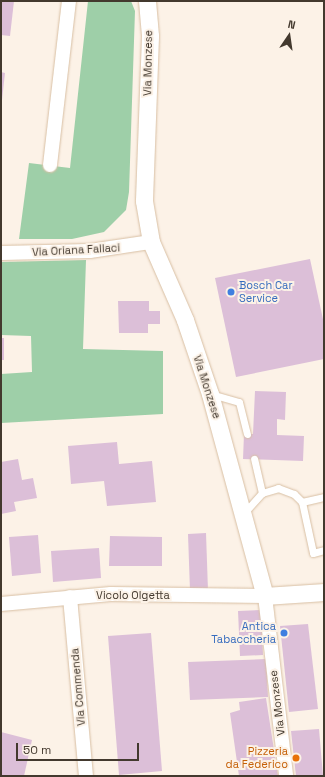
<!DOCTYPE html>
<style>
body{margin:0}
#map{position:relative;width:325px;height:777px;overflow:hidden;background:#fcf2e7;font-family:"Space Grotesk",sans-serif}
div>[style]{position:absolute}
.green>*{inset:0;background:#9ecfa8}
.building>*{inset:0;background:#dcbfd8}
.roads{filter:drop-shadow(0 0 1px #d8bfa3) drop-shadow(0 0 1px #d8bfa3)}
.service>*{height:7px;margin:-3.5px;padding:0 3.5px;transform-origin:3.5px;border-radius:3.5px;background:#fff}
.minor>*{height:14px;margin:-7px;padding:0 7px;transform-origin:7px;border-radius:7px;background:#fff}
.tertiary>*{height:17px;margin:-8.5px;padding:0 8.5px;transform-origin:8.5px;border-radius:8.5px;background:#fff}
.dots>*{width:11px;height:11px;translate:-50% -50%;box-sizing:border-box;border:2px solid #fcf2e7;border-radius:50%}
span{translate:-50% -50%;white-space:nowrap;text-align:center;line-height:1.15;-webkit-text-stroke:4px #fcf2e7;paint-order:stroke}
.street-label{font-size:11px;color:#43392e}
.shop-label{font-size:11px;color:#366cbe}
.left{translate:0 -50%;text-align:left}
.right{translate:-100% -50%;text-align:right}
.food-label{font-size:11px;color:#c56008}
.frame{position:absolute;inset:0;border:2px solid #43392e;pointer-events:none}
.north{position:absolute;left:269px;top:16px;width:40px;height:40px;-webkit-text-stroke:3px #fcf2e7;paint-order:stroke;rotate:13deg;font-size:11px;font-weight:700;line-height:16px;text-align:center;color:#43392e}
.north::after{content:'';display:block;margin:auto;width:14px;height:18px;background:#43392e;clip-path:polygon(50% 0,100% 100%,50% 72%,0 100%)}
.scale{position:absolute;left:16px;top:743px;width:123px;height:18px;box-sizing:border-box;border:2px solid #43392e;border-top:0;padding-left:5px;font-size:12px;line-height:14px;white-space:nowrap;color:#43392e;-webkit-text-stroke:3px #fcf2e7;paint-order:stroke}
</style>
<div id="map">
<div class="green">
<i style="clip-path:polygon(88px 1px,131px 1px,135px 11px,129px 192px,126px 210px,104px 232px,72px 239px,19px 239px,29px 163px,70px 168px)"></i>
<i style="clip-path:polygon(86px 260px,83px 349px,163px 351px,163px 414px,1px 423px,1px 374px,32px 372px,31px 336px,1px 335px,1px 262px)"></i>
</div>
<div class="building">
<i style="clip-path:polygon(1px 1px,14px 1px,10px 36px,1px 35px)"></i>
<i style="clip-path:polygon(1px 72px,5px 73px,2px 100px,1px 100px)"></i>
<i style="clip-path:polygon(310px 259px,324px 324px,324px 359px,236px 377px,215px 278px)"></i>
<i style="clip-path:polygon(118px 301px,149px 301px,149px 311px,160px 311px,160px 324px,148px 324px,148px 333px,119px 333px)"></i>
<i style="clip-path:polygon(1px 338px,4px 338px,4px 360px,1px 360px)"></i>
<i style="clip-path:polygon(255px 391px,286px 392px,285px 420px,277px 419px,277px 435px,304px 436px,303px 461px,243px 459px,244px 434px,253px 434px)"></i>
<i style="clip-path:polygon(117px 442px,119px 464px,152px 461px,156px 502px,107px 506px,104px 481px,71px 484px,68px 446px)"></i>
<i style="clip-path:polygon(18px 459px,22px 480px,33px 478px,37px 498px,14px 502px,16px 511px,1px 514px,1px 462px)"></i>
<i style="clip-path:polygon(206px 533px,208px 591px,190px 591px,188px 534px)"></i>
<i style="clip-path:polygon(38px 535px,41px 573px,12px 576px,9px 537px)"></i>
<i style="clip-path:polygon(110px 536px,162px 537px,162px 566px,109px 566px)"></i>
<i style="clip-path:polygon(99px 548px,101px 578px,53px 582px,51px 551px)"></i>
<i style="clip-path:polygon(261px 610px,263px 655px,240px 656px,238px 611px)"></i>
<i style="clip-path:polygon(308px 624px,318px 709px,289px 712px,280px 626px)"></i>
<i style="clip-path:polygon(151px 633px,162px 771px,119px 775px,108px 636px)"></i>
<i style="clip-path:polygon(266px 659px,268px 697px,190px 700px,188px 662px)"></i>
<i style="clip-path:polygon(266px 698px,278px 776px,239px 776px,230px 713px,240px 710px,239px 702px)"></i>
<i style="clip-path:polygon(319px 729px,323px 776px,296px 776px,291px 731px)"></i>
<i style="clip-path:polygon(1px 732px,32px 740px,24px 776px,1px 776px)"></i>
</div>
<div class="roads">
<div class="service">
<i style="left:211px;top:394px;width:29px;rotate:16deg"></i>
<i style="left:239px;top:402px;width:33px;rotate:76deg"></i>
<i style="left:262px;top:493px;width:17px;rotate:-17deg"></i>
<i style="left:278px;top:488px;width:17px;rotate:21deg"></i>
<i style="left:294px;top:494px;width:11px;rotate:45deg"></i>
<i style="left:302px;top:502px;width:52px;rotate:77.8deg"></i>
<i style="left:313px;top:553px;width:11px;rotate:-15deg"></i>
<i style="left:302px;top:502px;width:23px;rotate:-13deg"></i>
<i style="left:244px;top:513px;width:27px;rotate:-48deg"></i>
<i style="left:262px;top:493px;width:35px;rotate:-103deg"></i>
</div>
<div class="minor">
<i style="left:50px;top:165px;width:165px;rotate:-83.4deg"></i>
<i style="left:1px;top:253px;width:89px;rotate:-1.3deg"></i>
<i style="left:90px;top:251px;width:62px;rotate:-8.4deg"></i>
<i style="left:70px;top:597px;width:180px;rotate:84.9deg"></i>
<i style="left:1px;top:604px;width:110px;rotate:-5.2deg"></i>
<i style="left:111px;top:594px;width:154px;rotate:0.7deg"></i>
<i style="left:265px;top:596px;width:181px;rotate:83.3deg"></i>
</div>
<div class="tertiary">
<i style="left:147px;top:1px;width:35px;rotate:85deg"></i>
<i style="left:150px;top:36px;width:165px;rotate:92.1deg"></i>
<i style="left:144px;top:201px;width:42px;rotate:80.3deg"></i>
<i style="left:151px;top:242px;width:85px;rotate:66.4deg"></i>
<i style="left:185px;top:320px;width:78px;rotate:71.3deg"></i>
<i style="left:210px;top:394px;width:209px;rotate:74.8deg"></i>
<i style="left:265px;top:596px;width:59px;rotate:-3.9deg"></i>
</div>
</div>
<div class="dots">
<i style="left:231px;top:292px;background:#3f7fe0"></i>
<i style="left:284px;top:633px;background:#3f7fe0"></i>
<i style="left:296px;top:758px;background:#e8710a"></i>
</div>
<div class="street-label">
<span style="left:148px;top:63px;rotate:-89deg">Via Monzese</span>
<span style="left:76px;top:250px;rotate:-3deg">Via Oriana Fallaci</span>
<span style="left:207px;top:387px;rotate:72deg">Via Monzese</span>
<span style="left:133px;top:595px">Vicolo Olgetta</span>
<span style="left:78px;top:687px;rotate:-95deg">Via Commenda</span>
<span style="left:277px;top:703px;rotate:-97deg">Via Monzese</span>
</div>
<div class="shop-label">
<span class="left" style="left:239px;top:292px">Bosch Car<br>Service</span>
<span class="right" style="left:276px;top:633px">Antica<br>Tabaccheria</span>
</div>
<div class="food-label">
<span class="right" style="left:288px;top:758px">Pizzeria<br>da Federico</span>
</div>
<div class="frame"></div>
<div class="north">N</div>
<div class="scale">50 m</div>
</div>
